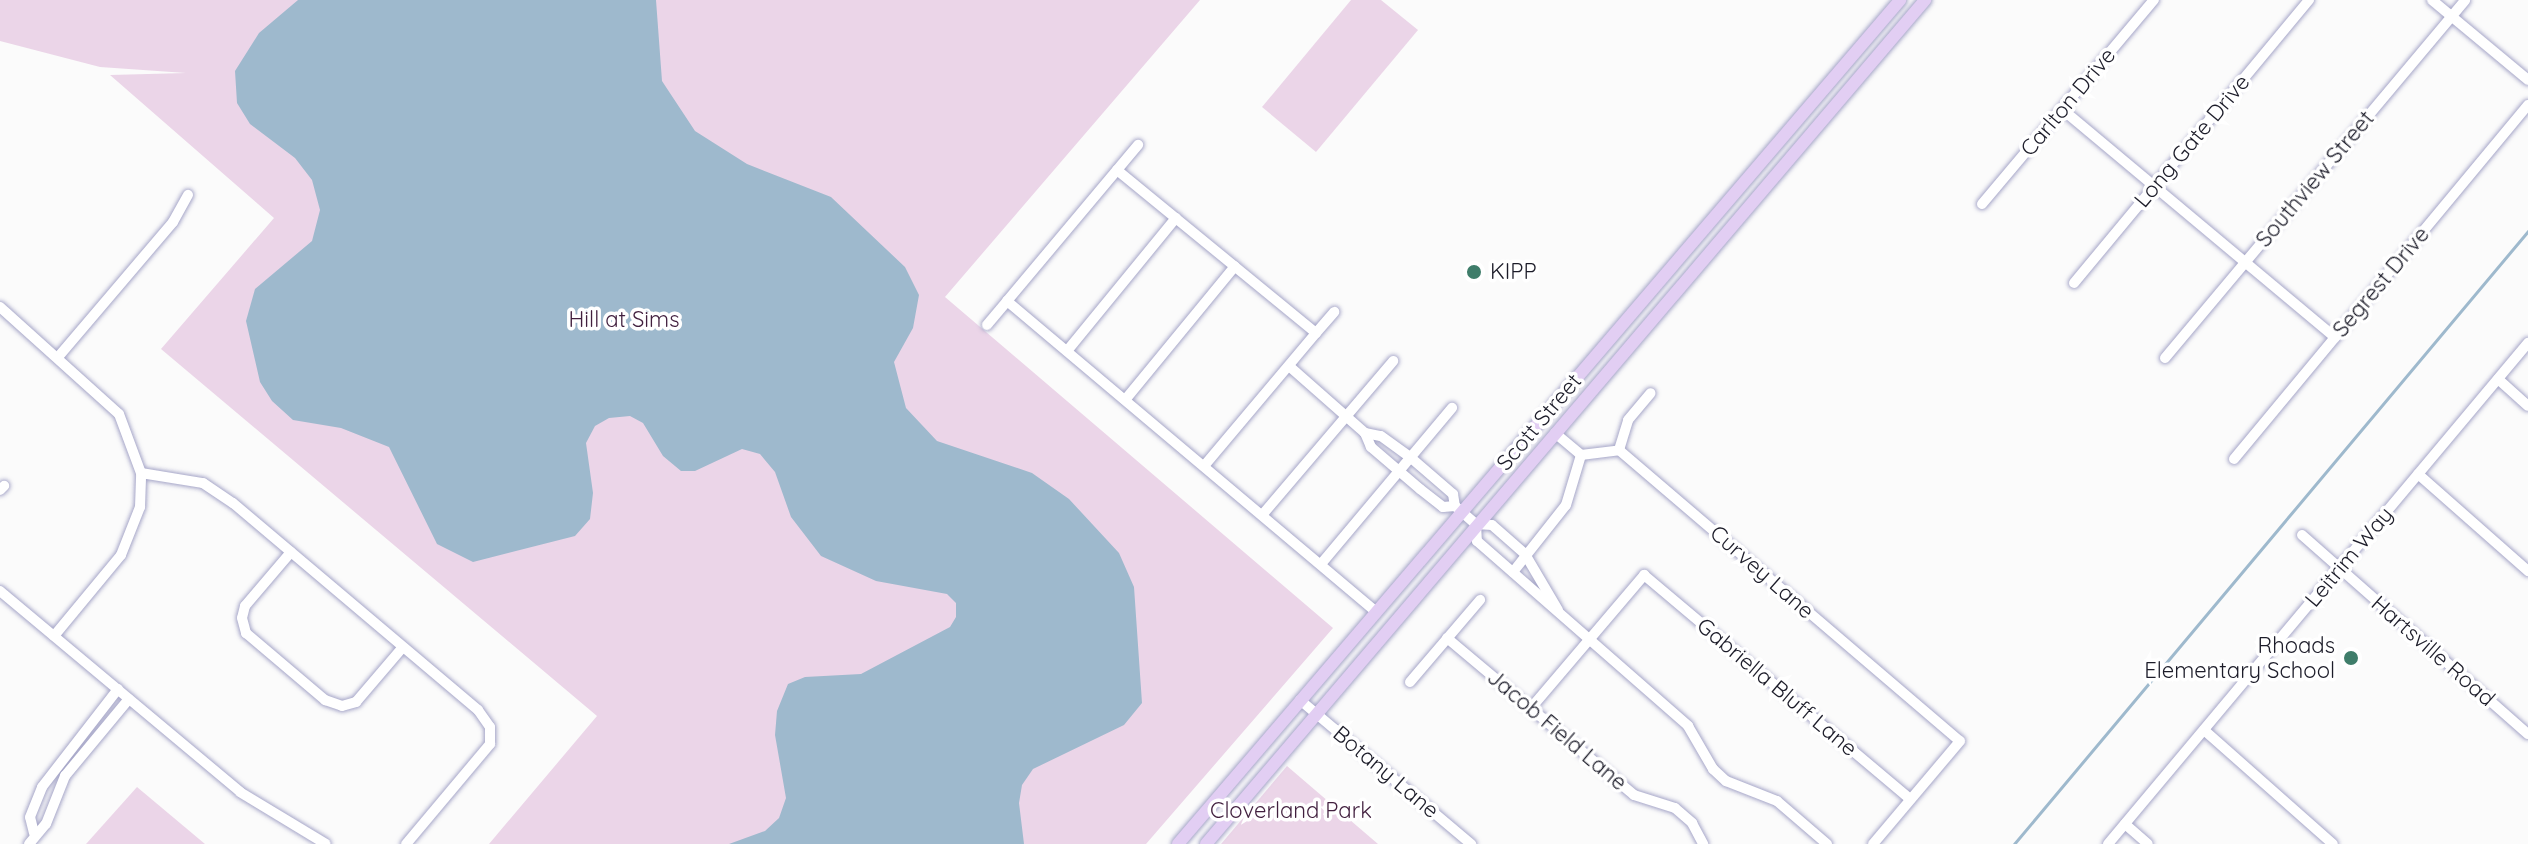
<!DOCTYPE html>
<style>
body{margin:0}
#map{position:relative;width:2528px;height:844px;overflow:hidden;background:#fbfbfb;font-family:Quicksand,sans-serif}
div>[style]{position:absolute}
.green>*{inset:0;background:#ebd5e8}
.water>*{inset:0;background:#9eb9cd}
.stream>*{height:3px;margin:-1.5px;padding:0 1.5px;transform-origin:1.5px;border-radius:1.5px;background:#9eb9cd}
.roads{filter:drop-shadow(0 0 2px #a6a6c8) drop-shadow(0 0 2px #a6a6c8)}
.minor>*{height:10px;margin:-5px;padding:0 5px;transform-origin:5px;border-radius:5px;background:#fff}
.major>*{height:12px;margin:-6px;padding:0 6px;transform-origin:6px;border-radius:6px;background:#e2cef3}
.dots>*{width:22px;height:22px;translate:-50% -50%;box-sizing:border-box;border:4px solid #fff;border-radius:50%}
span{translate:-50% -50%;white-space:nowrap;text-align:center;line-height:1.15;-webkit-text-stroke:7px #fff;paint-order:stroke}
.street-label{font-size:22px;color:#1c1c29}
.poi-label{font-size:22px;color:#1c1c29}
.left{translate:0 -50%;text-align:left}
.right{translate:-100% -50%;text-align:right}
.park-label{font-size:22px;color:#411f3e}
</style>
<div id="map">
<div class="green">
<i style="clip-path:polygon(0 0,1200px 0,945px 297px,1333px 628px,1146px 844px,489px 844px,597px 716px,161px 349px,274px 218px,110px 75px,186px 73px,100px 67px,0 41px)"></i>
<i style="clip-path:polygon(1351px 0,1381px 0,1418px 30px,1316px 152px,1262px 107px)"></i>
<i style="clip-path:polygon(1287px 766px,1378px 844px,1221px 844px)"></i>
<i style="clip-path:polygon(137px 787px,205px 844px,86px 844px)"></i>
</div>
<div class="water">
<i style="clip-path:polygon(298px 0,656px 0,662px 81px,695px 131px,747px 164px,831px 197px,905px 267px,919px 295px,913px 328px,894px 362px,906px 408px,937px 441px,1032px 473px,1069px 499px,1119px 553px,1134px 587px,1142px 703px,1124px 725px,1033px 769px,1022px 785px,1019px 803px,1024px 844px,729px 844px,765px 831px,779px 818px,786px 798px,775px 735px,777px 711px,788px 684px,805px 677px,861px 674px,950px 627px,956px 617px,956px 603px,947px 594px,876px 581px,821px 556px,791px 517px,775px 472px,760px 454px,742px 449px,695px 471px,681px 471px,663px 456px,643px 423px,630px 416px,609px 418px,595px 426px,586px 443px,593px 493px,590px 519px,575px 536px,473px 562px,437px 544px,389px 447px,341px 428px,293px 420px,272px 401px,260px 382px,246px 321px,255px 289px,312px 241px,320px 210px,312px 180px,295px 158px,250px 124px,237px 103px,235px 71px,259px 33px)"></i>
</div>
<div class="stream">
<i style="left:2014px;top:844px;width:800px;rotate:-50.02deg"></i>
</div>
<div class="roads">
<div class="minor">
<i style="left:2432px;top:0;width:125px;rotate:39.8deg"></i>
<i style="left:2062px;top:109px;width:356px;rotate:39.9deg"></i>
<i style="left:1117px;top:170px;width:33px;rotate:-50deg"></i>
<i style="left:1982px;top:204px;width:267px;rotate:-49.9deg"></i>
<i style="left:2074px;top:283px;width:368px;rotate:-50.3deg"></i>
<i style="left:0;top:307px;width:160px;rotate:42deg"></i>
<i style="left:119px;top:414px;width:63px;rotate:69.6deg"></i>
<i style="left:141px;top:473px;width:63px;rotate:9.2deg"></i>
<i style="left:203px;top:483px;width:36px;rotate:34deg"></i>
<i style="left:233px;top:503px;width:321px;rotate:40.2deg"></i>
<i style="left:478px;top:710px;width:21px;rotate:55deg"></i>
<i style="left:490px;top:727px;width:17px;rotate:90deg"></i>
<i style="left:490px;top:744px;width:131px;rotate:130deg"></i>
<i style="left:987px;top:325px;width:31px;rotate:-50deg"></i>
<i style="left:1316px;top:333px;width:28px;rotate:-49deg"></i>
<i style="left:1067px;top:351px;width:172px;rotate:-50.7deg"></i>
<i style="left:59px;top:356px;width:176px;rotate:-49.6deg"></i>
<i style="left:173px;top:222px;width:31px;rotate:-61deg"></i>
<i style="left:2165px;top:358px;width:467px;rotate:-50deg"></i>
<i style="left:1289px;top:366px;width:101px;rotate:41.4deg"></i>
<i style="left:2498px;top:379px;width:40px;rotate:42deg"></i>
<i style="left:1125px;top:400px;width:173px;rotate:-50.6deg"></i>
<i style="left:1555px;top:433px;width:34px;rotate:40deg"></i>
<i style="left:1581px;top:455px;width:38px;rotate:-7deg"></i>
<i style="left:1619px;top:450px;width:448px;rotate:40.5deg"></i>
<i style="left:1960px;top:741px;width:135px;rotate:130.2deg"></i>
<i style="left:1619px;top:450px;width:31px;rotate:-73deg"></i>
<i style="left:1628px;top:420px;width:35px;rotate:-50deg"></i>
<i style="left:2234px;top:459px;width:460px;rotate:-50.3deg"></i>
<i style="left:1204px;top:466px;width:174px;rotate:-49.9deg"></i>
<i style="left:1316px;top:333px;width:257px;rotate:-140.7deg"></i>
<i style="left:1117px;top:170px;width:171px;rotate:130deg"></i>
<i style="left:1007px;top:301px;width:483px;rotate:40.1deg"></i>
<i style="left:2418px;top:474px;width:147px;rotate:41.4deg"></i>
<i style="left:0;top:490px;width:6px;rotate:-45deg"></i>
<i style="left:1455px;top:506px;width:12px;rotate:175deg"></i>
<i style="left:1443px;top:507px;width:29px;rotate:-142deg"></i>
<i style="left:1420px;top:489px;width:65px;rotate:-139.4deg"></i>
<i style="left:1371px;top:447px;width:15px;rotate:-113deg"></i>
<i style="left:1365px;top:433px;width:16px;rotate:11deg"></i>
<i style="left:1381px;top:436px;width:36px;rotate:36deg"></i>
<i style="left:1410px;top:457px;width:57px;rotate:40.7deg"></i>
<i style="left:1453px;top:494px;width:12px;rotate:81deg"></i>
<i style="left:1455px;top:506px;width:28px;rotate:41deg"></i>
<i style="left:1476px;top:524px;width:16px;rotate:4deg"></i>
<i style="left:1492px;top:525px;width:44px;rotate:41.3deg"></i>
<i style="left:1525px;top:554px;width:65px;rotate:59.5deg"></i>
<i style="left:1263px;top:514px;width:201px;rotate:-49.6deg"></i>
<i style="left:1476px;top:524px;width:17px;rotate:87deg"></i>
<i style="left:1477px;top:541px;width:281px;rotate:41.2deg"></i>
<i style="left:1688px;top:726px;width:50px;rotate:59.8deg"></i>
<i style="left:1713px;top:769px;width:18px;rotate:43deg"></i>
<i style="left:1726px;top:781px;width:55px;rotate:21.4deg"></i>
<i style="left:1777px;top:801px;width:66px;rotate:40.7deg"></i>
<i style="left:2302px;top:535px;width:301px;rotate:41.4deg"></i>
<i style="left:291px;top:552px;width:71px;rotate:130.4deg"></i>
<i style="left:245px;top:606px;width:12px;rotate:104deg"></i>
<i style="left:242px;top:618px;width:16px;rotate:75deg"></i>
<i style="left:246px;top:633px;width:104px;rotate:40.3deg"></i>
<i style="left:325px;top:700px;width:18px;rotate:19deg"></i>
<i style="left:342px;top:706px;width:15px;rotate:-16deg"></i>
<i style="left:356px;top:702px;width:72px;rotate:-49.5deg"></i>
<i style="left:1321px;top:564px;width:204px;rotate:-50deg"></i>
<i style="left:1513px;top:572px;width:85px;rotate:-51.7deg"></i>
<i style="left:1566px;top:505px;width:52px;rotate:-73.3deg"></i>
<i style="left:0;top:591px;width:313px;rotate:39.9deg"></i>
<i style="left:240px;top:792px;width:100px;rotate:31.2deg"></i>
<i style="left:54px;top:636px;width:105px;rotate:-50.4deg"></i>
<i style="left:121px;top:555px;width:52px;rotate:-68.4deg"></i>
<i style="left:140px;top:507px;width:34px;rotate:-88deg"></i>
<i style="left:1447px;top:638px;width:244px;rotate:40deg"></i>
<i style="left:1634px;top:795px;width:43px;rotate:17.6deg"></i>
<i style="left:1675px;top:808px;width:23px;rotate:41deg"></i>
<i style="left:1692px;top:823px;width:24px;rotate:62deg"></i>
<i style="left:1410px;top:682px;width:108px;rotate:-49.5deg"></i>
<i style="left:1300px;top:700px;width:224px;rotate:40.1deg"></i>
<i style="left:1531px;top:708px;width:175px;rotate:-49.6deg"></i>
<i style="left:1644px;top:575px;width:348px;rotate:40.1deg"></i>
<i style="left:2204px;top:730px;width:172px;rotate:41.5deg"></i>
<i style="left:2125px;top:824px;width:30px;rotate:41deg"></i>
<i style="left:34px;top:833px;width:16px;rotate:-104deg"></i>
<i style="left:30px;top:817px;width:32px;rotate:-68deg"></i>
<i style="left:42px;top:787px;width:124px;rotate:-52.2deg"></i>
<i style="left:29px;top:844px;width:26px;rotate:-50deg"></i>
<i style="left:46px;top:824px;width:52px;rotate:-68.4deg"></i>
<i style="left:65px;top:776px;width:100px;rotate:-50.3deg"></i>
<i style="left:2108px;top:844px;width:654px;rotate:-50.03deg"></i>
</div>
<div class="major">
<i style="left:1178px;top:844px;width:1111px;rotate:-49.45deg"></i>
<i style="left:1206px;top:844px;width:1109px;rotate:-49.57deg"></i>
</div>
</div>
<div class="dots">
<i style="left:1474px;top:272px;background:#3f7d6a"></i>
<i style="left:2351px;top:658px;background:#3f7d6a"></i>
</div>
<div class="street-label">
<span style="left:2068px;top:102px;rotate:-50deg">Carlton Drive</span>
<span style="left:2192px;top:141px;rotate:-50deg">Long Gate Drive</span>
<span style="left:2315px;top:179px;rotate:-50deg">Southview Street</span>
<span style="left:2381px;top:282px;rotate:-50deg">Segrest Drive</span>
<span style="left:1539px;top:422px;rotate:-50deg">Scott Street</span>
<span style="left:2349px;top:557px;rotate:-50deg">Leitrim Way</span>
<span style="left:1762px;top:572px;rotate:41deg">Curvey Lane</span>
<span style="left:2433px;top:651px;rotate:41deg">Hartsville Road</span>
<span style="left:1777px;top:687px;rotate:40deg">Gabriella Bluff Lane</span>
<span style="left:1557px;top:730px;rotate:40deg">Jacob Field Lane</span>
<span style="left:1386px;top:772px;rotate:40deg">Botany Lane</span>
</div>
<div class="poi-label">
<span class="left" style="left:1490px;top:272px">KIPP</span>
<span class="right" style="left:2335px;top:658px">Rhoads<br>Elementary School</span>
</div>
<div class="park-label">
<span style="left:624px;top:320px">Hill at Sims</span>
<span style="left:1291px;top:811px">Cloverland Park</span>
</div>
</div>
